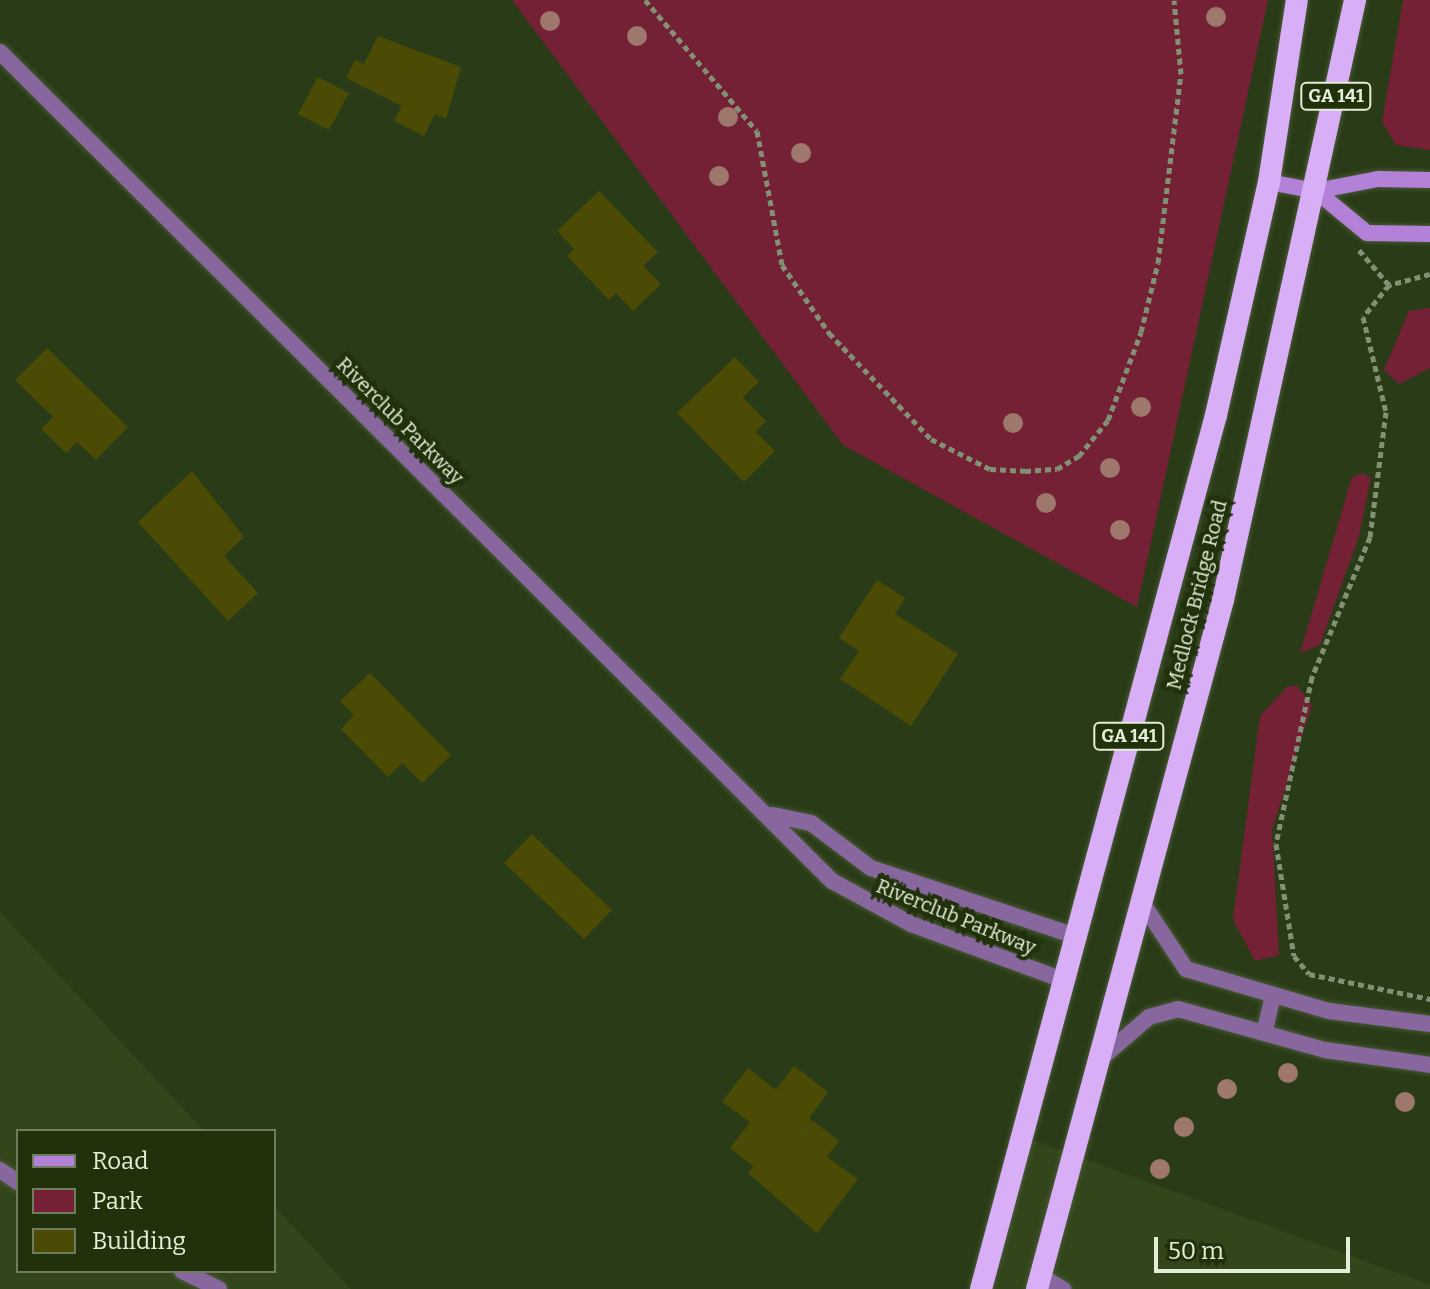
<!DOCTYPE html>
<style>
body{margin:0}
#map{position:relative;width:1430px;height:1289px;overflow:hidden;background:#2a3c17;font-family:Bitter,serif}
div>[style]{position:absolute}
.built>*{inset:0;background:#33461b}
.green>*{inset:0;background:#742135}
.building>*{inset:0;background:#4b4b06}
.path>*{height:5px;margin-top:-2.5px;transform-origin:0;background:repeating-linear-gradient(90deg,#829173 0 6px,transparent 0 10px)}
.roads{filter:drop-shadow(0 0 2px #485936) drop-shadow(0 0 2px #485936)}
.service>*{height:16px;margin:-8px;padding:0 8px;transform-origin:8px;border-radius:8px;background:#87679e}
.minor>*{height:16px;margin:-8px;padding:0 8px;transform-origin:8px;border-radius:8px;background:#87679e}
.secondary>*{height:16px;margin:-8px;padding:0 8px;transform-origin:8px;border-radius:8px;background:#b481d9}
.trunk>*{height:22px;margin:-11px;padding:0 11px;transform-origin:11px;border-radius:11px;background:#d8aef7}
.trees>*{width:20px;height:20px;margin:-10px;border-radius:50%;background:#9e776d}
span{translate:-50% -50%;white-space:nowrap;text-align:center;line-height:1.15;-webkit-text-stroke:8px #21310c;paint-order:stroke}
.shield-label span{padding:2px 6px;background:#21310c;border:2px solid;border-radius:6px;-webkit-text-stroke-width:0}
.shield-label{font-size:18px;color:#e3efd9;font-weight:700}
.street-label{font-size:20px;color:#e3efd9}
.legend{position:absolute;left:16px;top:1129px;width:260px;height:144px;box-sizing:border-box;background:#21310c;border:2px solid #6f7d5e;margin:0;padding:10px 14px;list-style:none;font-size:24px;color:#e3efd9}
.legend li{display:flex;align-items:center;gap:16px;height:40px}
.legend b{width:40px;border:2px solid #6f7d5e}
.scale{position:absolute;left:1154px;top:1237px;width:196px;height:36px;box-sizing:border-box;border:4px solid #e3efd9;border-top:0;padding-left:10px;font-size:24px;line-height:28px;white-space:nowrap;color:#e3efd9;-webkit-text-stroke:6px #21310c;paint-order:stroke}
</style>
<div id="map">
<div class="built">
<i style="clip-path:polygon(0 912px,204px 1131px,18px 1131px,18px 1271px,274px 1271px,274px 1206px,351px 1289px,0 1289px)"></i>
<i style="clip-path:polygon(1019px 1135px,1430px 1285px,1430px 1289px,984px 1289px)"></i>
</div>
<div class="green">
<i style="clip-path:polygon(512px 0,1268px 0,1137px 607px,843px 445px)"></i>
<i style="clip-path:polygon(1403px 0,1430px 0,1430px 150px,1396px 145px,1382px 122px)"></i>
<i style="clip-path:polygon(1430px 308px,1430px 368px,1399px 384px,1384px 370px,1409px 311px)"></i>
<i style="clip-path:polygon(1362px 473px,1371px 478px,1359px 536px,1320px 645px,1300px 653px,1352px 477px)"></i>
<i style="clip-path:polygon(1288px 686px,1297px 686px,1312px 705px,1272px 830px,1279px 955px,1255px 961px,1233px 919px,1260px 716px)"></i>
</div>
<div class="building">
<i style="clip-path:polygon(378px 36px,461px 67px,446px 119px,435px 114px,424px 136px,394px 121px,402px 106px,346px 78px,355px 60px,364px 64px)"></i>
<i style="clip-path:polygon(318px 77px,349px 93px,329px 130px,298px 114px)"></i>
<i style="clip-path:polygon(599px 191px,658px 252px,643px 266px,661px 284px,633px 311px,616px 293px,609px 300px,567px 256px,574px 249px,557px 231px)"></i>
<i style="clip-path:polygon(47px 348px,128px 427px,96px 460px,77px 442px,66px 453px,41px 429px,53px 417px,15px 380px)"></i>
<i style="clip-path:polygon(735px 357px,759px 382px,743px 397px,766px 421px,756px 432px,775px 451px,744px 482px,677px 413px)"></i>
<i style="clip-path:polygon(192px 471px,244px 537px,224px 556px,258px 593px,228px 621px,138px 522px)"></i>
<i style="clip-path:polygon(877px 580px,905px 598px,895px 614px,958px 654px,911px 726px,840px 679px,859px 651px,839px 638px)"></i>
<i style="clip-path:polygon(370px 673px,451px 755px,422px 783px,402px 763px,388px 777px,341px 729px,354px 715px,340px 701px)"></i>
<i style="clip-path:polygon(532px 834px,612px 910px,584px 939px,504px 863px)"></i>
<i style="clip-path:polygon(794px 1066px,828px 1092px,809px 1118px,839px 1141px,827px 1157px,858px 1179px,817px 1233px,748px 1173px,753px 1166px,730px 1148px,750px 1122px,722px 1102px,748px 1068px,776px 1090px)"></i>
</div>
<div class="path">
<i style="left:645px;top:0;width:172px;rotate:49.5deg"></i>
<i style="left:757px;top:131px;width:136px;rotate:79.4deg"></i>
<i style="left:782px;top:265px;width:83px;rotate:55.3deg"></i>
<i style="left:829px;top:333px;width:147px;rotate:46.1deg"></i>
<i style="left:931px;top:439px;width:66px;rotate:27deg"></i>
<i style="left:990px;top:469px;width:35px;rotate:3deg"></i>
<i style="left:1025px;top:471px;width:32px;rotate:-4deg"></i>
<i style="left:1057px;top:469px;width:26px;rotate:-31deg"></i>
<i style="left:1079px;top:456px;width:46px;rotate:-51.1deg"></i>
<i style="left:1108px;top:420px;width:94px;rotate:-69.4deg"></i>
<i style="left:1141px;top:332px;width:71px;rotate:-76.2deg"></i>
<i style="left:1158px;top:263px;width:190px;rotate:-83.1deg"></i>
<i style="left:1181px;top:74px;width:74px;rotate:-95.4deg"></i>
<i style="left:1359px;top:250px;width:46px;rotate:49.4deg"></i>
<i style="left:1430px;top:274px;width:42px;rotate:165deg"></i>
<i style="left:1389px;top:285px;width:41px;rotate:129.1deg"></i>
<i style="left:1363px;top:317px;width:98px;rotate:76.4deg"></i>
<i style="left:1386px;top:412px;width:126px;rotate:97.3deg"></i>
<i style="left:1370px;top:537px;width:152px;rotate:112.5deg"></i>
<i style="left:1312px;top:677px;width:171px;rotate:102.2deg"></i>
<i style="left:1276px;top:844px;width:113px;rotate:80.9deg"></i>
<i style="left:1294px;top:956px;width:23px;rotate:50deg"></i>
<i style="left:1309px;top:974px;width:124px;rotate:11.7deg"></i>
</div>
<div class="roads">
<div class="service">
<i style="left:1141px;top:901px;width:82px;rotate:56.5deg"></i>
<i style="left:1186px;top:969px;width:149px;rotate:16.4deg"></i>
<i style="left:1329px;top:1011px;width:102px;rotate:7.3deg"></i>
<i style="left:1265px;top:1030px;width:36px;rotate:-77deg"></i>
<i style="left:1098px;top:1061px;width:67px;rotate:-40.8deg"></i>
<i style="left:1149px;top:1017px;width:30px;rotate:-15deg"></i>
<i style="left:1178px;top:1009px;width:153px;rotate:15.6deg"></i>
<i style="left:1325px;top:1050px;width:106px;rotate:8.1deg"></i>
<i style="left:0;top:1170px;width:22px;rotate:34deg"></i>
<i style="left:182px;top:1271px;width:41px;rotate:25.9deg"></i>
<i style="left:1041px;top:1276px;width:26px;rotate:31deg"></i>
</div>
<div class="minor">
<i style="left:0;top:52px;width:1175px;rotate:44.9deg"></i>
<i style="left:832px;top:881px;width:90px;rotate:28.6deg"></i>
<i style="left:911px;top:924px;width:162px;rotate:20.2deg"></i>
<i style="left:773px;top:815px;width:39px;rotate:12deg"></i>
<i style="left:811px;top:823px;width:75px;rotate:36.9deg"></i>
<i style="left:871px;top:868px;width:215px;rotate:18.4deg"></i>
</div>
<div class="secondary">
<i style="left:1269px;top:182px;width:48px;rotate:10.8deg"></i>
<i style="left:1316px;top:191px;width:63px;rotate:-11deg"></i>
<i style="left:1378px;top:179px;width:52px;rotate:1.1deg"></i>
<i style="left:1316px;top:191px;width:66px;rotate:39.5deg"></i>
<i style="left:1367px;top:233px;width:63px;rotate:0.9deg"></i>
</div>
<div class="trunk">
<i style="left:981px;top:1289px;width:905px;rotate:-74.95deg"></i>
<i style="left:1216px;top:415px;width:239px;rotate:-77.2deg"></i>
<i style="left:1269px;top:182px;width:184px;rotate:-81.3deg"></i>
<i style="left:1037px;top:1289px;width:714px;rotate:-74.89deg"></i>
<i style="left:1223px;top:600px;width:614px;rotate:-77.59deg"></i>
</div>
</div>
<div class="trees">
<i style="left:1216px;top:17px"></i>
<i style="left:550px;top:21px"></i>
<i style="left:637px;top:36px"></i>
<i style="left:728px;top:117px"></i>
<i style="left:801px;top:153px"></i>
<i style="left:719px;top:176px"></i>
<i style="left:1141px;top:407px"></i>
<i style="left:1013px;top:423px"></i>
<i style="left:1110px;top:468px"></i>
<i style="left:1046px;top:503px"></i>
<i style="left:1120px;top:530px"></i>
<i style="left:1288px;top:1073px"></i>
<i style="left:1227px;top:1089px"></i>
<i style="left:1405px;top:1102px"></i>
<i style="left:1184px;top:1127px"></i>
<i style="left:1160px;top:1169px"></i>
</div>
<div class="shield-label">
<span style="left:1336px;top:96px">GA 141</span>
<span style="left:1129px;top:736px">GA 141</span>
</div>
<div class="street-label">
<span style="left:400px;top:421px;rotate:45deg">Riverclub Parkway</span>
<span style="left:1197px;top:595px;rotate:-76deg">Medlock Bridge Road</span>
<span style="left:956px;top:917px;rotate:22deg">Riverclub Parkway</span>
</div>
<ul class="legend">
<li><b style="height:10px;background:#b481d9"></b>Road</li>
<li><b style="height:22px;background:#742135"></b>Park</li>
<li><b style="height:22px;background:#4b4b06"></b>Building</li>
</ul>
<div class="scale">50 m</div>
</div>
